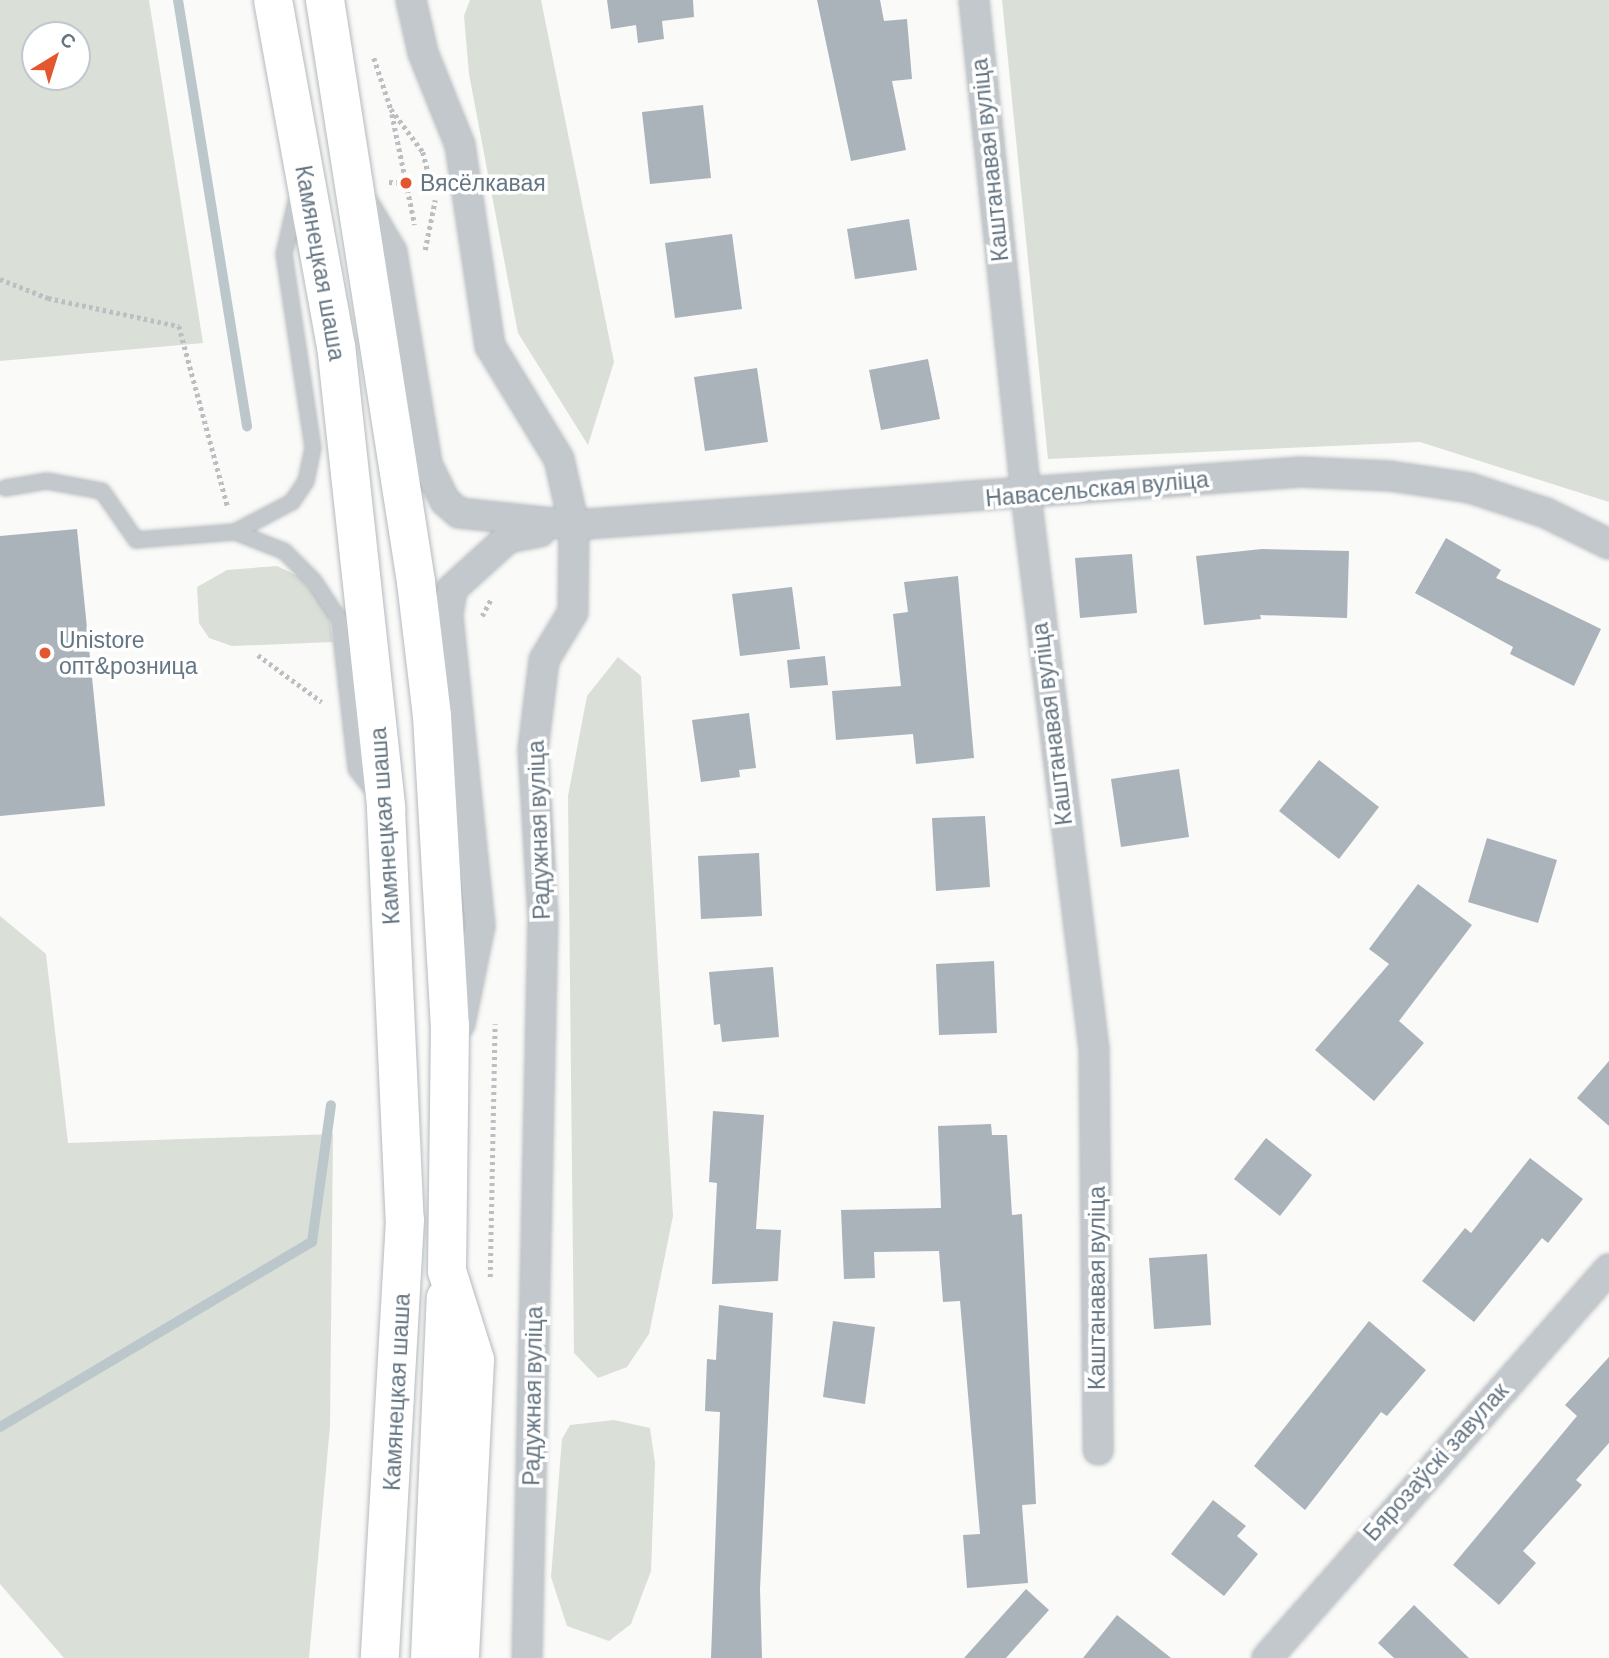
<!DOCTYPE html>
<meta charset="utf-8">
<style>
body{margin:0}
#map{position:relative;width:1609px;height:1658px;overflow:hidden;background:#fafaf8;font-family:Helvetica,sans-serif}
div>[style]{position:absolute}
.green>*{inset:0;background:#dadfd7}
.stream>*{height:10px;margin:-5px;padding:0 5px;transform-origin:5px;border-radius:5px;background:#bbc7cb}
.building>*{inset:0;background:#aab3b9}
.path>*{height:4.5px;margin-top:-2.25px;transform-origin:0;background:repeating-linear-gradient(90deg,#bbbfc2 0 3.5px,transparent 0 7px)}
.roads{filter:drop-shadow(0 0 2px #b5babe) drop-shadow(0 0 2px #b5babe)}
.service>*{height:14px;margin:-7px;padding:0 7px;transform-origin:7px;border-radius:7px;background:#c3c8cc}
.minor>*{height:28px;margin:-14px;padding:0 14px;transform-origin:14px;border-radius:14px;background:#c3c8cc}
.primary>*{height:38px;margin:-19px;padding:0 19px;transform-origin:19px;border-radius:19px;background:#fff}
.dots>*{width:19px;height:19px;translate:-50% -50%;box-sizing:border-box;border:4px solid #fff;border-radius:50%}
span{translate:-50% -50%;white-space:nowrap;text-align:center;line-height:1.15;-webkit-text-stroke:7px #fff;paint-order:stroke}
.street-label{font-size:23px;color:#657683}
.poi-label{font-size:23px;color:#657683}
.left{translate:0 -50%;text-align:left}
.north{position:absolute;left:21px;top:21px;width:70px;height:70px;box-sizing:border-box;background:#fff;border:2px solid #c1c8cd;border-radius:50%;rotate:38deg;font-size:19px;font-weight:700;line-height:28px;text-align:center;color:#657683}
.north::after{content:'';display:block;margin:auto;width:24px;height:32px;background:#e4572e;clip-path:polygon(50% 0,100% 100%,50% 72%,0 100%)}
</style>
<div id="map">
<div class="green">
<i style="clip-path:polygon(evenodd,0 0,149px 0,203px 343px,0 361px,0 0,35px 35px,77px 35px,77px 77px,35px 77px,35px 35px)"></i>
<i style="clip-path:polygon(470px 0,541px 0,614px 362px,588px 445px,518px 333px,469px 74px,464px 16px)"></i>
<i style="clip-path:polygon(1002px 0,1609px 0,1609px 502px,1420px 442px,1048px 459px)"></i>
<i style="clip-path:polygon(277px 566px,300px 577px,328px 610px,333px 642px,232px 646px,209px 638px,199px 623px,197px 587px,227px 570px)"></i>
<i style="clip-path:polygon(618px 657px,641px 676px,673px 1216px,649px 1334px,627px 1367px,598px 1378px,574px 1353px,568px 796px,587px 696px)"></i>
<i style="clip-path:polygon(0 916px,46px 954px,68px 1143px,333px 1134px,330px 1426px,309px 1658px,64px 1658px,0 1584px)"></i>
<i style="clip-path:polygon(614px 1420px,650px 1428px,655px 1463px,651px 1571px,631px 1624px,609px 1641px,567px 1626px,551px 1577px,562px 1439px,570px 1425px)"></i>
</div>
<div class="stream">
<i style="left:178px;top:0;width:432px;rotate:80.8deg"></i>
<i style="left:0;top:1427px;width:363px;rotate:-30.7deg"></i>
<i style="left:312px;top:1242px;width:138px;rotate:-82.1deg"></i>
</div>
<div class="building">
<i style="clip-path:polygon(607px 0,693px 0,694px 17px,662px 21px,664px 39px,638px 43px,636px 25px,611px 29px)"></i>
<i style="clip-path:polygon(817px 0,880px 0,884px 21px,907px 19px,912px 79px,892px 81px,906px 150px,851px 161px)"></i>
<i style="clip-path:polygon(703px 105px,711px 178px,650px 184px,642px 112px)"></i>
<i style="clip-path:polygon(909px 219px,917px 270px,855px 279px,847px 229px)"></i>
<i style="clip-path:polygon(732px 234px,742px 309px,675px 318px,665px 243px)"></i>
<i style="clip-path:polygon(928px 359px,940px 419px,881px 430px,869px 370px)"></i>
<i style="clip-path:polygon(757px 368px,768px 442px,705px 451px,694px 377px)"></i>
<i style="clip-path:polygon(77px 529px,105px 806px,0 816px,0 536px)"></i>
<i style="clip-path:polygon(1446px 538px,1501px 570px,1496px 578px,1601px 629px,1574px 686px,1510px 654px,1513px 647px,1415px 593px)"></i>
<i style="clip-path:polygon(1262px 549px,1349px 551px,1347px 618px,1260px 615px,1261px 619px,1204px 625px,1196px 556px)"></i>
<i style="clip-path:polygon(1132px 554px,1137px 613px,1080px 618px,1075px 558px)"></i>
<i style="clip-path:polygon(958px 576px,974px 758px,916px 764px,913px 734px,836px 740px,832px 691px,901px 686px,893px 614px,908px 612px,904px 582px)"></i>
<i style="clip-path:polygon(792px 587px,800px 649px,740px 656px,732px 594px)"></i>
<i style="clip-path:polygon(825px 656px,828px 685px,790px 688px,787px 660px)"></i>
<i style="clip-path:polygon(749px 713px,756px 768px,739px 770px,740px 777px,701px 782px,692px 720px)"></i>
<i style="clip-path:polygon(1319px 760px,1379px 807px,1339px 859px,1279px 811px)"></i>
<i style="clip-path:polygon(1179px 769px,1189px 837px,1121px 847px,1111px 779px)"></i>
<i style="clip-path:polygon(985px 816px,990px 887px,936px 891px,932px 818px)"></i>
<i style="clip-path:polygon(1487px 838px,1557px 860px,1538px 923px,1468px 902px)"></i>
<i style="clip-path:polygon(759px 853px,762px 916px,701px 919px,698px 856px)"></i>
<i style="clip-path:polygon(1418px 884px,1472px 925px,1399px 1021px,1424px 1043px,1374px 1101px,1315px 1050px,1389px 964px,1369px 949px)"></i>
<i style="clip-path:polygon(994px 961px,997px 1033px,939px 1035px,936px 964px)"></i>
<i style="clip-path:polygon(773px 967px,779px 1037px,722px 1042px,720px 1024px,714px 1025px,709px 972px)"></i>
<i style="clip-path:polygon(1609px 1061px,1609px 1126px,1577px 1098px)"></i>
<i style="clip-path:polygon(713px 1111px,764px 1115px,756px 1229px,781px 1230px,778px 1281px,712px 1284px,717px 1183px,709px 1182px)"></i>
<i style="clip-path:polygon(991px 1124px,992px 1135px,1007px 1135px,1012px 1215px,1022px 1214px,1036px 1504px,1022px 1505px,1028px 1583px,967px 1588px,963px 1535px,980px 1534px,960px 1301px,943px 1302px,939px 1251px,874px 1252px,875px 1278px,844px 1279px,841px 1210px,941px 1208px,938px 1126px)"></i>
<i style="clip-path:polygon(1266px 1138px,1312px 1175px,1280px 1216px,1234px 1179px)"></i>
<i style="clip-path:polygon(1530px 1158px,1583px 1199px,1548px 1243px,1542px 1238px,1474px 1322px,1422px 1281px,1465px 1228px,1471px 1233px)"></i>
<i style="clip-path:polygon(1207px 1254px,1211px 1325px,1154px 1329px,1149px 1258px)"></i>
<i style="clip-path:polygon(719px 1305px,773px 1313px,760px 1589px,762px 1658px,711px 1658px,720px 1412px,705px 1411px,707px 1359px,716px 1360px)"></i>
<i style="clip-path:polygon(833px 1321px,875px 1327px,865px 1404px,823px 1397px)"></i>
<i style="clip-path:polygon(1369px 1321px,1426px 1370px,1387px 1416px,1381px 1412px,1305px 1510px,1254px 1466px)"></i>
<i style="clip-path:polygon(1609px 1357px,1609px 1443px,1576px 1480px,1582px 1485px,1523px 1551px,1536px 1563px,1499px 1605px,1453px 1565px,1577px 1416px,1565px 1405px)"></i>
<i style="clip-path:polygon(1213px 1500px,1246px 1526px,1237px 1536px,1258px 1554px,1224px 1596px,1171px 1554px)"></i>
<i style="clip-path:polygon(1026px 1589px,1049px 1610px,1006px 1658px,964px 1658px)"></i>
<i style="clip-path:polygon(1414px 1605px,1469px 1658px,1394px 1658px,1378px 1643px)"></i>
<i style="clip-path:polygon(1117px 1615px,1171px 1658px,1083px 1658px)"></i>
</div>
<div class="path">
<i style="left:374px;top:58px;width:54px;rotate:71.6deg"></i>
<i style="left:391px;top:109px;width:54px;rotate:53.3deg"></i>
<i style="left:423px;top:152px;width:37px;rotate:76deg"></i>
<i style="left:392px;top:114px;width:113px;rotate:78.3deg"></i>
<i style="left:389px;top:182px;width:17px;rotate:3deg"></i>
<i style="left:425px;top:250px;width:51px;rotate:-78.7deg"></i>
<i style="left:0;top:279px;width:52px;rotate:21.6deg"></i>
<i style="left:48px;top:298px;width:134px;rotate:12.1deg"></i>
<i style="left:179px;top:326px;width:188px;rotate:74.9deg"></i>
<i style="left:482px;top:616px;width:19px;rotate:-62deg"></i>
<i style="left:258px;top:655px;width:79px;rotate:36.3deg"></i>
<i style="left:490px;top:1277px;width:253px;rotate:-88.9deg"></i>
</div>
<div class="roads">
<div class="service">
<i style="left:5px;top:488px;width:43px;rotate:-9.5deg"></i>
<i style="left:47px;top:481px;width:56px;rotate:10.3deg"></i>
<i style="left:102px;top:491px;width:60px;rotate:55.2deg"></i>
<i style="left:136px;top:540px;width:99px;rotate:-4.6deg"></i>
<i style="left:235px;top:532px;width:64px;rotate:-27.8deg"></i>
<i style="left:292px;top:502px;width:25px;rotate:-56deg"></i>
<i style="left:306px;top:481px;width:34px;rotate:-78deg"></i>
<i style="left:313px;top:448px;width:196px;rotate:-98.5deg"></i>
<i style="left:284px;top:254px;width:58px;rotate:-77.2deg"></i>
<i style="left:235px;top:532px;width:53px;rotate:21.2deg"></i>
<i style="left:284px;top:551px;width:42px;rotate:45deg"></i>
<i style="left:314px;top:581px;width:45px;rotate:56.7deg"></i>
<i style="left:339px;top:619px;width:151px;rotate:83.5deg"></i>
<i style="left:356px;top:769px;width:29px;rotate:52deg"></i>
</div>
<div class="minor">
<i style="left:411px;top:0;width:54px;rotate:77.2deg"></i>
<i style="left:423px;top:53px;width:99px;rotate:68.1deg"></i>
<i style="left:460px;top:145px;width:203px;rotate:81.5deg"></i>
<i style="left:490px;top:346px;width:132px;rotate:58.6deg"></i>
<i style="left:559px;top:459px;width:68px;rotate:77.2deg"></i>
<i style="left:574px;top:525px;width:87px;rotate:90.7deg"></i>
<i style="left:573px;top:612px;width:56px;rotate:121.1deg"></i>
<i style="left:544px;top:660px;width:90px;rotate:97deg"></i>
<i style="left:533px;top:749px;width:166px;rotate:86.6deg"></i>
<i style="left:543px;top:915px;width:743px;rotate:91.23deg"></i>
<i style="left:974px;top:0;width:498px;rotate:84deg"></i>
<i style="left:1026px;top:495px;width:558px;rotate:83deg"></i>
<i style="left:1094px;top:1049px;width:401px;rotate:89.4deg"></i>
<i style="left:362px;top:201px;width:59px;rotate:59.5deg"></i>
<i style="left:392px;top:252px;width:215px;rotate:80.6deg"></i>
<i style="left:427px;top:464px;width:41px;rotate:64.1deg"></i>
<i style="left:445px;top:501px;width:18px;rotate:41deg"></i>
<i style="left:459px;top:513px;width:116px;rotate:6deg"></i>
<i style="left:574px;top:525px;width:729px;rotate:-4.17deg"></i>
<i style="left:1301px;top:472px;width:89px;rotate:2.6deg"></i>
<i style="left:1390px;top:476px;width:81px;rotate:8.5deg"></i>
<i style="left:1470px;top:488px;width:80px;rotate:18.2deg"></i>
<i style="left:1546px;top:513px;width:70px;rotate:26.2deg"></i>
<i style="left:460px;top:1024px;width:100px;rotate:-78.5deg"></i>
<i style="left:480px;top:926px;width:313px;rotate:-95.9deg"></i>
<i style="left:448px;top:615px;width:26px;rotate:-81deg"></i>
<i style="left:452px;top:589px;width:76px;rotate:-42.3deg"></i>
<i style="left:508px;top:538px;width:33px;rotate:-11deg"></i>
<i style="left:1267px;top:1658px;width:518px;rotate:-48.68deg"></i>
</div>
<div class="primary">
<i style="left:273px;top:0;width:351px;rotate:79.7deg"></i>
<i style="left:336px;top:345px;width:467px;rotate:83.8deg"></i>
<i style="left:386px;top:809px;width:411px;rotate:87.4deg"></i>
<i style="left:405px;top:1220px;width:439px;rotate:93.3deg"></i>
<i style="left:325px;top:0;width:589px;rotate:81.11deg"></i>
<i style="left:416px;top:582px;width:135px;rotate:83.2deg"></i>
<i style="left:432px;top:716px;width:311px;rotate:86.7deg"></i>
<i style="left:450px;top:1026px;width:245px;rotate:90.7deg"></i>
<i style="left:447px;top:1271px;width:93px;rotate:72.5deg"></i>
<i style="left:475px;top:1360px;width:298px;rotate:92.9deg"></i>
<i style="left:430px;top:1658px;width:360px;rotate:-87.5deg"></i>
</div>
</div>
<div class="dots">
<i style="left:406px;top:183px;background:#e4572e"></i>
<i style="left:45px;top:653px;background:#e4572e"></i>
</div>
<div class="street-label">
<span style="left:990px;top:160px;rotate:-96deg">Каштанавая вуліца</span>
<span style="left:320px;top:263px;rotate:80deg">Камянецкая шаша</span>
<span style="left:1097px;top:489px;rotate:-5deg">Навасельская вуліца</span>
<span style="left:1052px;top:724px;rotate:-97deg">Каштанавая вуліца</span>
<span style="left:385px;top:826px;rotate:-94deg">Камянецкая шаша</span>
<span style="left:539px;top:830px;rotate:-92deg">Радужная вуліца</span>
<span style="left:1097px;top:1288px;rotate:-90deg">Каштанавая вуліца</span>
<span style="left:397px;top:1392px;rotate:-87deg">Камянецкая шаша</span>
<span style="left:533px;top:1396px;rotate:-89deg">Радужная вуліца</span>
<span style="left:1436px;top:1462px;rotate:-48deg">Бярозаўскі завулак</span>
</div>
<div class="poi-label">
<span class="left" style="left:420px;top:183px">Вясёлкавая</span>
<span class="left" style="left:59px;top:653px">Unistore<br>опт&amp;розница</span>
</div>
<div class="north">С</div>
</div>
